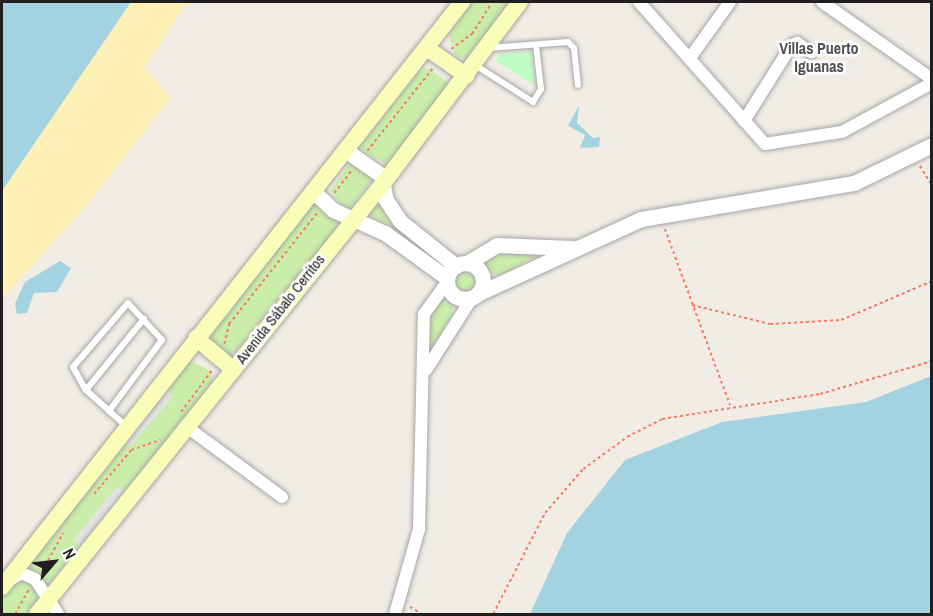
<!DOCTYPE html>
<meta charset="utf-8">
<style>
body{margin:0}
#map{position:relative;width:933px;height:616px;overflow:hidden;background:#f1ede5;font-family:"Archivo Narrow",sans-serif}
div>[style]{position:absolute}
.grass>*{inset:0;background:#caeda9}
.round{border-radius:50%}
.sand>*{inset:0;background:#fff0b5}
.park>*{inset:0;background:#c0fdc5}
.parking>*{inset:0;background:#e3e3e3}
.water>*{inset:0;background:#a3d3e1}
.path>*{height:1.5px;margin-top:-0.75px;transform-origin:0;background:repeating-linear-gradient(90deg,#ff7768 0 3px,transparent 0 6px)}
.roads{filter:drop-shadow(0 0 2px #a6a6a6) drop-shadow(0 0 2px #a6a6a6)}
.service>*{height:6px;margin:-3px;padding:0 3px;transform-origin:3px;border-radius:3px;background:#fff}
.minor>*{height:12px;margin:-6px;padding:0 6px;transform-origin:6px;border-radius:6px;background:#fff}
.tertiary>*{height:15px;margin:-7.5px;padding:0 7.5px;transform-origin:7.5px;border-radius:7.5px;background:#fff}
.tertiary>.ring{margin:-7.5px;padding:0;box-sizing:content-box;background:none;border:15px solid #fff;border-radius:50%}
.secondary>*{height:16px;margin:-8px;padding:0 8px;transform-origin:8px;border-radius:8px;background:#fafdb7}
span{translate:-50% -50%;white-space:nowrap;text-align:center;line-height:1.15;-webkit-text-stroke:5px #fff;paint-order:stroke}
.street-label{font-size:15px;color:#1f1f1f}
.neighbourhood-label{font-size:16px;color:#525252;font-weight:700}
.frame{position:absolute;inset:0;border:3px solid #1f1f1f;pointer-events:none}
.north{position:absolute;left:24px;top:532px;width:60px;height:60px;-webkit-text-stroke:4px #fff;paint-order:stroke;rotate:62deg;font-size:16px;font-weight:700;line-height:24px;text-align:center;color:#1f1f1f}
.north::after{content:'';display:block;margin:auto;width:21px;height:27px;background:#1f1f1f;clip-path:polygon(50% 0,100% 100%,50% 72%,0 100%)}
</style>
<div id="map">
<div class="grass">
<i style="clip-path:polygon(472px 2px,517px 2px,473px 61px,455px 56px,449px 34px)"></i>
<i style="clip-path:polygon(429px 68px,450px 84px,389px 166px,363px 151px,361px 145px,418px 72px)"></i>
<i style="clip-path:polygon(353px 159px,375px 175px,352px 207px,345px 208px,330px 191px)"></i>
<i style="clip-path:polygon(379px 199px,443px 264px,439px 267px,392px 226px,367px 214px)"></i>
<i style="clip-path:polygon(314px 202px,341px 225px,229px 358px,209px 339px,209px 332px)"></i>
<i style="clip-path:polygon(549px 249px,499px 276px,486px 270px,485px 259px,492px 251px)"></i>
<i class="round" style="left:455px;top:272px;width:20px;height:20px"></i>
<i style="clip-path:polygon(442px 299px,452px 304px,453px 314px,428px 353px,428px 312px)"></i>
<i style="clip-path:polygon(190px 361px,209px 370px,214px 381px,208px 390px,46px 587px,35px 572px,23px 568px,120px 442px,131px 445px,172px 397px,166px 387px)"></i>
<i style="clip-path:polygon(16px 580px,33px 582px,39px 598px,27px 614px,2px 614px,2px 598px)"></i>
</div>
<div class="sand">
<i style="clip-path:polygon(131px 2px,200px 2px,185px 5px,144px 69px,171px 97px,89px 203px,2px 299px,2px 191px)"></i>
</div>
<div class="park">
<i style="clip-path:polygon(531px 52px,536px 86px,495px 61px,499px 54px)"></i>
</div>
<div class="parking">
<i style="clip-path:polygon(166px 387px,172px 396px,131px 445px,120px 442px)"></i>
<i style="clip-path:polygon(116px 488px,127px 492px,80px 550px,74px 539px)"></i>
</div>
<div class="water">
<i style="clip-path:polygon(2px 2px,131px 2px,2px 191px)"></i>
<i style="clip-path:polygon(579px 105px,577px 123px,593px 138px,600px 137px,599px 147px,580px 148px,585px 135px,568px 126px)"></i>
<i style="clip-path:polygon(60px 261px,71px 268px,57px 292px,34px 293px,27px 313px,17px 314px,15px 304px,25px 282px)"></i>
<i style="clip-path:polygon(931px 376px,931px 614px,530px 614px,567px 533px,625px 460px,722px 422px,866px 402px)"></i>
</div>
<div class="path">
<i style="left:451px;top:49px;width:26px;rotate:-36deg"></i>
<i style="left:472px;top:34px;width:38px;rotate:-58deg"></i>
<i style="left:367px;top:151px;width:106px;rotate:-51.5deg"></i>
<i style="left:920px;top:166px;width:22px;rotate:58deg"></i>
<i style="left:334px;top:193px;width:28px;rotate:-52deg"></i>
<i style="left:665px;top:229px;width:188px;rotate:69.7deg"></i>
<i style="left:692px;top:305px;width:80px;rotate:13.7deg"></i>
<i style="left:770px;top:324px;width:71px;rotate:-3.2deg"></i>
<i style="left:841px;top:320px;width:99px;rotate:-23.2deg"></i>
<i style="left:224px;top:344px;width:21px;rotate:-76deg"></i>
<i style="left:229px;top:324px;width:142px;rotate:-51.6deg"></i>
<i style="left:181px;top:412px;width:52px;rotate:-53.6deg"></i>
<i style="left:94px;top:494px;width:57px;rotate:-49.9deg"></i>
<i style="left:131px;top:450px;width:31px;rotate:-19deg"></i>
<i style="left:42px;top:571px;width:43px;rotate:-61.1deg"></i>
<i style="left:410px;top:607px;width:14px;rotate:30deg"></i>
<i style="left:15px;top:614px;width:29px;rotate:-61deg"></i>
<i style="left:493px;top:614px;width:114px;rotate:-62.8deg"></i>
<i style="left:545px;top:513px;width:58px;rotate:-49.2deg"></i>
<i style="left:583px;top:469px;width:54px;rotate:-36deg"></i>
<i style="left:627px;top:437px;width:39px;rotate:-27deg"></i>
<i style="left:662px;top:419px;width:160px;rotate:-9deg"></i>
<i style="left:820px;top:394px;width:117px;rotate:-16.4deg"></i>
</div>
<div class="roads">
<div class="service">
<i style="left:488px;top:48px;width:80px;rotate:-4.3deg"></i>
<i style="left:568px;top:42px;width:8px;rotate:45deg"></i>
<i style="left:574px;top:48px;width:37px;rotate:84deg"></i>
<i style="left:475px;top:65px;width:69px;rotate:32.5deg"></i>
<i style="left:533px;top:102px;width:15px;rotate:-58deg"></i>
<i style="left:541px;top:89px;width:44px;rotate:-96.5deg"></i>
<i style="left:86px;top:390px;width:92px;rotate:-50.8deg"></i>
<i style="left:109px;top:411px;width:89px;rotate:-53.3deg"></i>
<i style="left:162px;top:340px;width:50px;rotate:-132.6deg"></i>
<i style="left:128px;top:303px;width:84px;rotate:130.7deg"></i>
<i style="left:73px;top:367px;width:26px;rotate:61deg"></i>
<i style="left:86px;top:390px;width:31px;rotate:42deg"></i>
<i style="left:109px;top:411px;width:20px;rotate:41deg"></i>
</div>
<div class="minor">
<i style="left:639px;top:2px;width:190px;rotate:48.4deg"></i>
<i style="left:765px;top:144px;width:78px;rotate:-8.9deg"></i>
<i style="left:842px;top:132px;width:102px;rotate:-28.6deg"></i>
<i style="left:822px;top:2px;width:134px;rotate:35deg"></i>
<i style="left:690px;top:58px;width:69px;rotate:-54.5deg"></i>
<i style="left:744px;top:121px;width:89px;rotate:-57.9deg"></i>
<i style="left:791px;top:46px;width:7px;rotate:-27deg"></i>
<i style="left:797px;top:43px;width:17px;rotate:33deg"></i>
<i style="left:426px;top:370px;width:85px;rotate:-57.4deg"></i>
<i style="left:187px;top:427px;width:118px;rotate:36.4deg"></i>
<i style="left:10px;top:580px;width:13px;rotate:-32deg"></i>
<i style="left:21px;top:573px;width:15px;rotate:23deg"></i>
<i style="left:35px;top:579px;width:42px;rotate:56.7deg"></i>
<i style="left:395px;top:614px;width:88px;rotate:-74.2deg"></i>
<i style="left:419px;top:529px;width:215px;rotate:-88.7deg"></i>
<i style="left:424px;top:314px;width:39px;rotate:-54deg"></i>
</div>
<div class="tertiary">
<i style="left:348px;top:152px;width:40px;rotate:34.9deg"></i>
<i style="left:381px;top:175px;width:25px;rotate:79deg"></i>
<i style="left:386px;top:200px;width:25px;rotate:56deg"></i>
<i style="left:400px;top:221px;width:72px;rotate:38.8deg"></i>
<i style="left:315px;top:193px;width:25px;rotate:43deg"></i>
<i style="left:333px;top:210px;width:57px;rotate:23.9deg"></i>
<i style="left:385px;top:233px;width:77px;rotate:36deg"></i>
<i style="left:467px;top:263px;width:35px;rotate:-31deg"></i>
<i style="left:497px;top:245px;width:75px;rotate:2.3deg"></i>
<i class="ring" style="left:447px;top:263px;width:21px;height:21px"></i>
<i style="left:477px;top:294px;width:180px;rotate:-24.6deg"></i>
<i style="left:641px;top:219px;width:216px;rotate:-9.6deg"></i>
<i style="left:854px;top:183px;width:87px;rotate:-26deg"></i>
</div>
<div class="secondary">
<i style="left:428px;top:49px;width:47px;rotate:34.7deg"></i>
<i style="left:196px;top:338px;width:48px;rotate:40deg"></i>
<i style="left:2px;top:587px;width:744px;rotate:-51.82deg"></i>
<i style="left:37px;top:614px;width:556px;rotate:-51.21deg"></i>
<i style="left:385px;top:181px;width:224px;rotate:-53deg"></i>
</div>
</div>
<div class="street-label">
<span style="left:280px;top:309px;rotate:-52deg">Avenida Sábalo Cerritos</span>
</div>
<div class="neighbourhood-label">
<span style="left:819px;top:57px">Villas Puerto<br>Iguanas</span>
</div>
<div class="frame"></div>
<div class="north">N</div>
</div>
